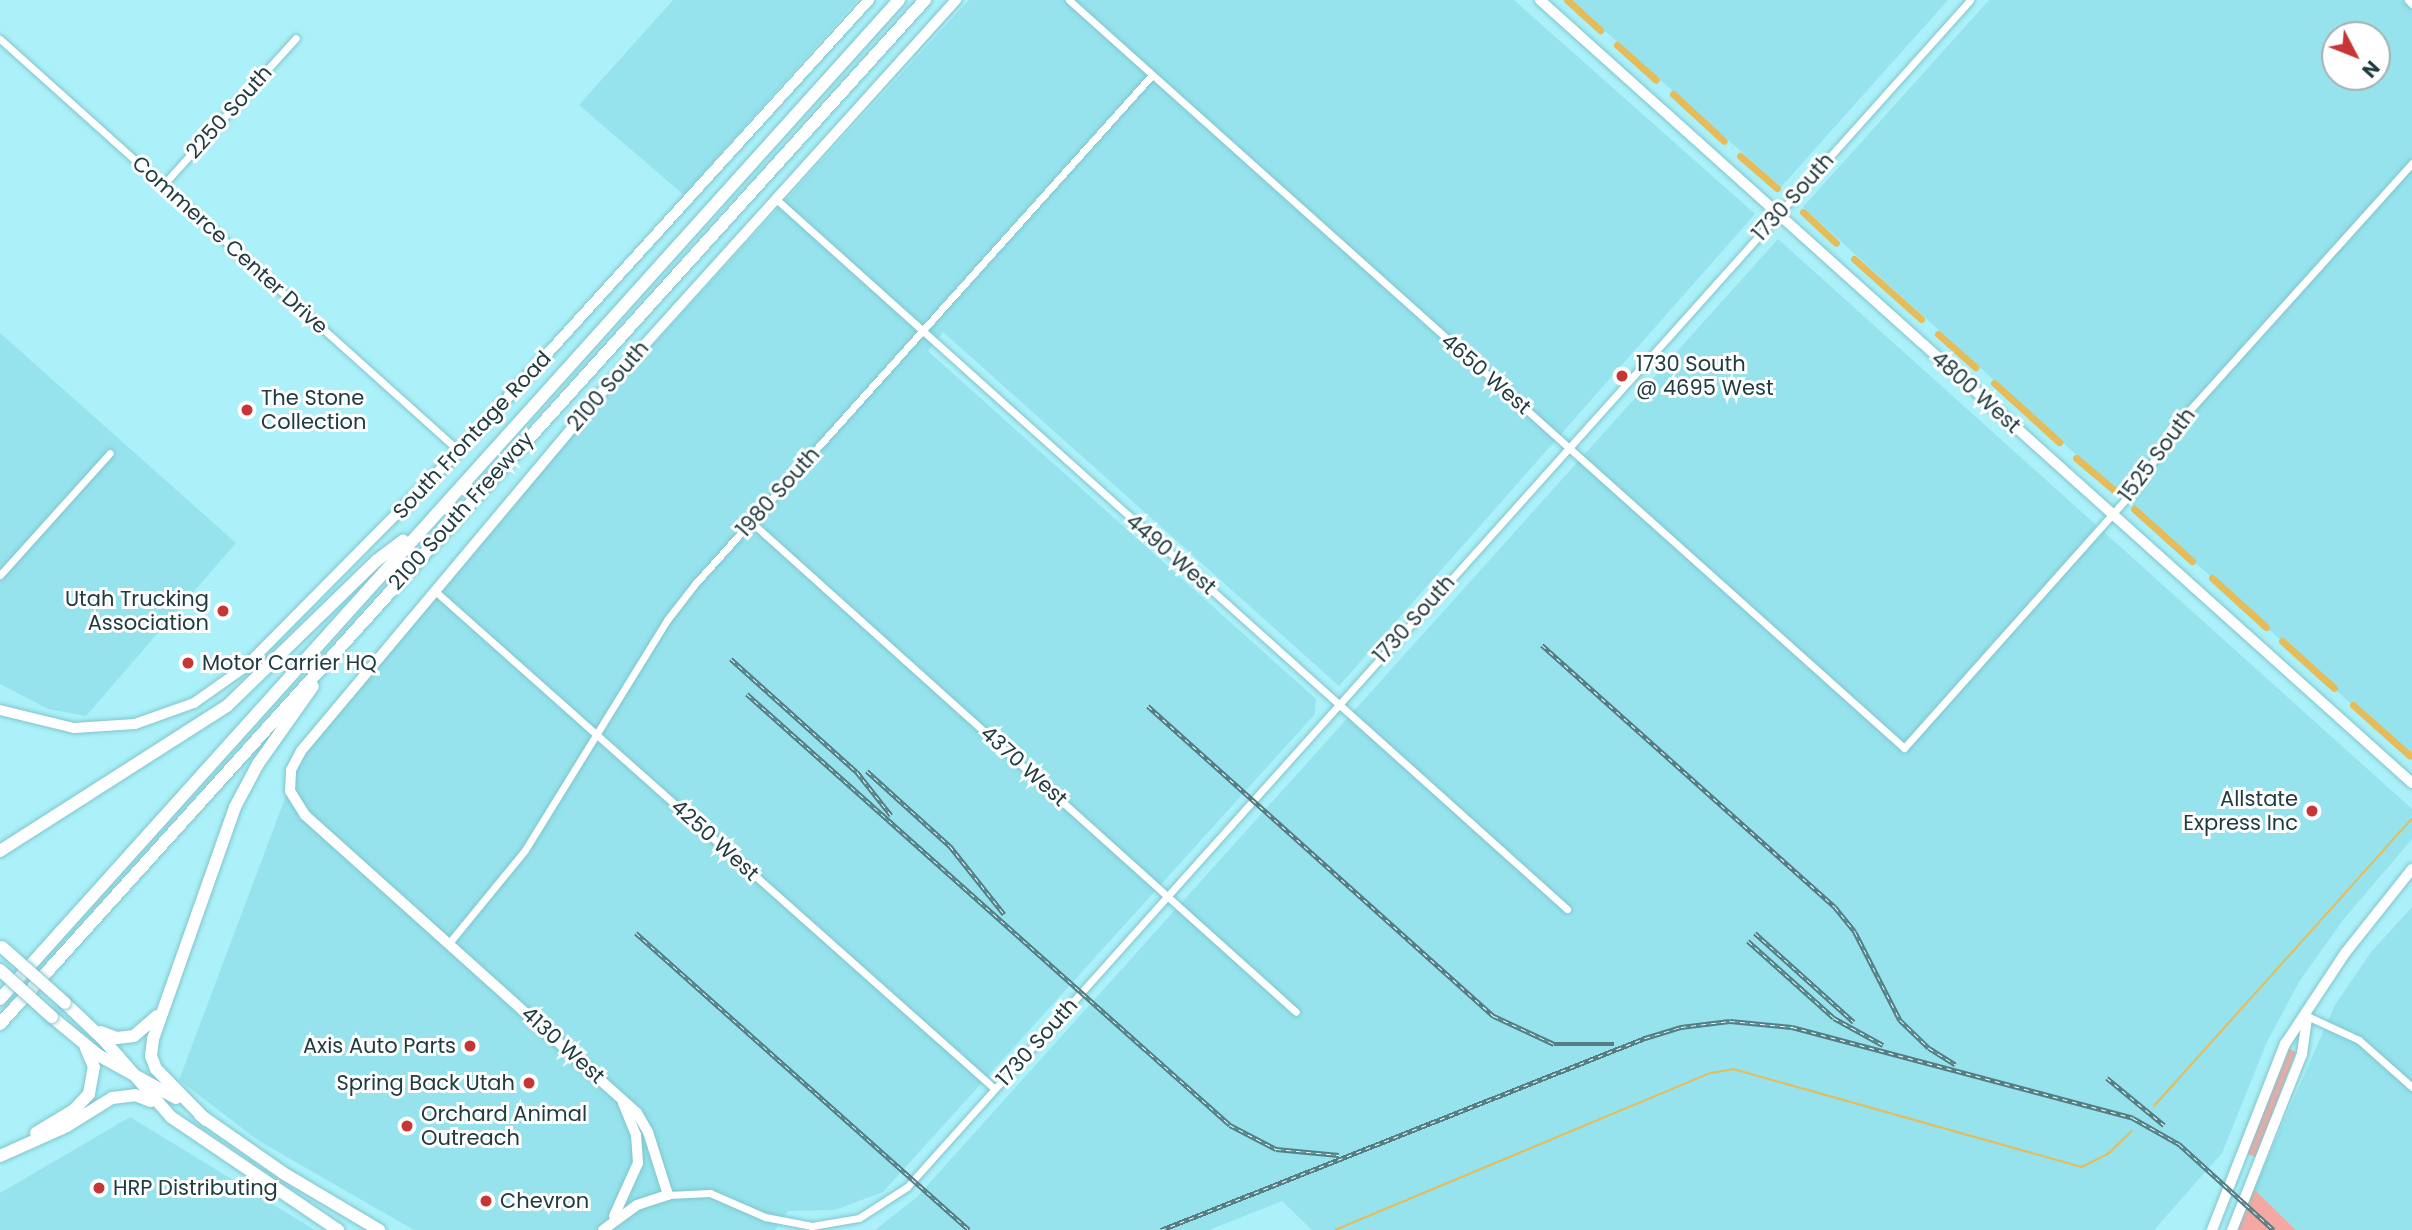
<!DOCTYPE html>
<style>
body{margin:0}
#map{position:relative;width:2412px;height:1230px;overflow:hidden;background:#acf1f9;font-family:Poppins,sans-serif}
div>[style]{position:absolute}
.built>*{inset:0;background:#96e3ed}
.green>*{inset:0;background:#f5a8a1}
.stream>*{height:2px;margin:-1px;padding:0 1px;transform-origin:1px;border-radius:1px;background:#e6bb59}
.canal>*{height:7px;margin:-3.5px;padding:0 3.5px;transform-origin:3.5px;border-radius:3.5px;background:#e6bb59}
.roads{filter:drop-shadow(0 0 2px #81c5cd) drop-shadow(0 0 2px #81c5cd)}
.street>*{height:7px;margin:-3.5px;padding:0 3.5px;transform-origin:3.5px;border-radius:3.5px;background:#fff}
.secondary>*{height:10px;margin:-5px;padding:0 5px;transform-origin:5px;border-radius:5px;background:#fff}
.highway>*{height:12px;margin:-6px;padding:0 6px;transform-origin:6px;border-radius:6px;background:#fff}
.rail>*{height:4.5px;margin-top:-2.25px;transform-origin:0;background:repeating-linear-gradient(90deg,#fff 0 5px,#537e84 0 10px);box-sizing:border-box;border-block:2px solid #537e84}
.bridges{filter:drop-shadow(0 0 2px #81c5cd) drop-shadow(0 0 2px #81c5cd)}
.highway-bridge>*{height:12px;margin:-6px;padding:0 6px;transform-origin:6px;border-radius:6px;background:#fff}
.dots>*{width:19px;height:19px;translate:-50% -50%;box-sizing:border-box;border:4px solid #fff;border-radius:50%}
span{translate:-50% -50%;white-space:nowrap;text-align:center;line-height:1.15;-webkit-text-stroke:6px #fff;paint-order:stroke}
.street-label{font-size:21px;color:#203c40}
.poi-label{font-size:21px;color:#203c40}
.left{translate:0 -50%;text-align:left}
.right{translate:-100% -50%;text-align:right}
.north{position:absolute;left:2321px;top:21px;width:70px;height:70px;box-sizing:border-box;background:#fff;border:2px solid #a6b1b3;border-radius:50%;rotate:132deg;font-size:19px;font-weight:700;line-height:28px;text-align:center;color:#203c40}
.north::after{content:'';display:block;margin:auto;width:24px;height:32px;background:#c53635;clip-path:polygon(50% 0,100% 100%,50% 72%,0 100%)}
</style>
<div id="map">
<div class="built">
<i style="clip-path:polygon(673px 0,857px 0,684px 195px,579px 105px)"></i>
<i style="clip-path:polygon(969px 0,1514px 0,1755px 214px,1339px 686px,943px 332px,928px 351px,1316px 699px,1315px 714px,883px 1192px,835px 1210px,788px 1211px,775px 1230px,414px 1230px,259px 1141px,179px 1080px,299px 761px,584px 420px)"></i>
<i style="clip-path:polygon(1570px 0,1948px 0,1781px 187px)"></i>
<i style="clip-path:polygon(evenodd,1989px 0,2412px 0,2412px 759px,1803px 207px,1989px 0,2335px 35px,2377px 35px,2377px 77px,2335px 77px,2335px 35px)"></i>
<i style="clip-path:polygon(1778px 239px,2412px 809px,2412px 839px,2343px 920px,2299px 982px,2267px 1042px,2222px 1153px,2154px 1230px,1312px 1230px,1282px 1201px,1209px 1230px,875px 1230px,917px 1197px)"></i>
<i style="clip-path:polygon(0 333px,236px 543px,86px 716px,48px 709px,0 684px)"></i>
<i style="clip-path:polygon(2412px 907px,2412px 1230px,2296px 1230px,2254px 1189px,2335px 1005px,2371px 952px)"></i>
<i style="clip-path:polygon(130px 1117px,315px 1230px,0 1230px,0 1193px)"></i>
</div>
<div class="green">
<i style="clip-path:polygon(2289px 1049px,2296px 1052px,2256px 1157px,2247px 1154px)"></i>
<i style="clip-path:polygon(2254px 1189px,2296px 1230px,2237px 1230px)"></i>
</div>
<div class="stream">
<i style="left:2154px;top:1106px;width:385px;rotate:-48.1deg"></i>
<i style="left:1335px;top:1230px;width:407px;rotate:-22.7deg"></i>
<i style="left:1711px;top:1073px;width:22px;rotate:-10deg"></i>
<i style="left:1733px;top:1069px;width:362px;rotate:15.7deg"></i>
<i style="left:2082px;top:1167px;width:29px;rotate:-27deg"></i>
<i style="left:2108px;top:1154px;width:33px;rotate:-44deg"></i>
</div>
<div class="canal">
<i style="left:1567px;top:0;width:45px;rotate:42.3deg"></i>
<i style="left:1617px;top:45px;width:52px;rotate:41.9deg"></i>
<i style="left:1673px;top:94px;width:69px;rotate:42.7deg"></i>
<i style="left:1740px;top:156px;width:49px;rotate:40.9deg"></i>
<i style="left:1803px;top:212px;width:45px;rotate:43.2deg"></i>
<i style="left:1854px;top:259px;width:90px;rotate:41.8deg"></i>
<i style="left:1938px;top:334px;width:50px;rotate:41.7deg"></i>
<i style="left:1994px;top:383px;width:88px;rotate:42.2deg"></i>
<i style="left:2076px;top:458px;width:51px;rotate:40.2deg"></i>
<i style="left:2134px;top:509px;width:78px;rotate:41.9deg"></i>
<i style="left:2212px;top:578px;width:73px;rotate:42.2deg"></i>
<i style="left:2282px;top:641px;width:70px;rotate:42.1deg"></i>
<i style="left:2353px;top:705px;width:76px;rotate:41.8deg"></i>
</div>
<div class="roads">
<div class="street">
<i style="left:1069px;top:0;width:1121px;rotate:41.85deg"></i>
<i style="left:1904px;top:748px;width:348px;rotate:-48.3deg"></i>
<i style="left:2136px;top:488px;width:77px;rotate:-57.1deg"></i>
<i style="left:2178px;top:423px;width:350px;rotate:-48deg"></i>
<i style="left:2408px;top:0;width:6px;rotate:45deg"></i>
<i style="left:0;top:39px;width:617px;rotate:41.91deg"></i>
<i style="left:163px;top:185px;width:198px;rotate:-47.9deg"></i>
<i style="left:776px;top:199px;width:1063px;rotate:41.91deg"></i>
<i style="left:750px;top:521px;width:734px;rotate:41.96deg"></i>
<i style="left:0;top:575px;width:164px;rotate:-48deg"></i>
<i style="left:435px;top:591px;width:749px;rotate:41.65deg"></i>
<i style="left:449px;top:943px;width:120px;rotate:-50.7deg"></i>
<i style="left:525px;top:850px;width:270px;rotate:-58.3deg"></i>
<i style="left:667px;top:620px;width:46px;rotate:-52.1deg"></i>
<i style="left:695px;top:584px;width:684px;rotate:-48.08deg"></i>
<i style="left:2307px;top:1016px;width:57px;rotate:24.8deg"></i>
<i style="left:2359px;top:1040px;width:71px;rotate:41.6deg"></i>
<i style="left:668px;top:1195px;width:42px;rotate:-2.7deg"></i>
<i style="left:710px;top:1193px;width:60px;rotate:23.6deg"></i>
<i style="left:765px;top:1217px;width:48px;rotate:10.8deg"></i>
<i style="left:812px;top:1226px;width:48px;rotate:-9.7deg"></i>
<i style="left:859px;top:1218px;width:57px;rotate:-32.9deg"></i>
<i style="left:907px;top:1187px;width:1593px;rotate:-48.15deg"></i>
</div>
<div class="secondary">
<i style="left:1540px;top:0;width:1172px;rotate:41.92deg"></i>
<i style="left:0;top:710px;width:76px;rotate:13.7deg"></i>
<i style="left:74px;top:728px;width:61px;rotate:-3.8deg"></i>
<i style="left:135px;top:724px;width:63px;rotate:-19.6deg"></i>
<i style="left:194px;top:703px;width:62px;rotate:-35.2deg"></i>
<i style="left:245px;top:667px;width:304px;rotate:-45.3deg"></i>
<i style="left:459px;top:451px;width:610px;rotate:-47.73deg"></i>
<i style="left:614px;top:1216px;width:58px;rotate:-65.6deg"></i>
<i style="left:638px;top:1163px;width:28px;rotate:-94deg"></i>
<i style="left:636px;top:1135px;width:35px;rotate:-112deg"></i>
<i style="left:603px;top:1230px;width:42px;rotate:-36.3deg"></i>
<i style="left:637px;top:1205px;width:33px;rotate:-18deg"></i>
<i style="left:668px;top:1195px;width:66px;rotate:-107.6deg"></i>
<i style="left:648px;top:1132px;width:22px;rotate:-120deg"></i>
<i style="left:637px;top:1113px;width:446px;rotate:-138.1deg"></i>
<i style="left:305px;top:815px;width:28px;rotate:-122deg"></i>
<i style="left:290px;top:791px;width:21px;rotate:-87deg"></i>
<i style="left:291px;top:770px;width:21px;rotate:-62deg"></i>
<i style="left:301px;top:751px;width:479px;rotate:-50deg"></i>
<i style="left:609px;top:384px;width:518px;rotate:-47.9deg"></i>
<i style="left:2212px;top:1230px;width:200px;rotate:-68.6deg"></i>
<i style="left:2285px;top:1044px;width:110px;rotate:-56.5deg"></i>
<i style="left:2346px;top:952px;width:106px;rotate:-51.5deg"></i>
<i style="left:2232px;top:1230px;width:189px;rotate:-68.3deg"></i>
<i style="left:2302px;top:1054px;width:37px;rotate:-82deg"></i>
</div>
<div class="highway">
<i style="left:0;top:851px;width:269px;rotate:-32.6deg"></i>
<i style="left:227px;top:706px;width:208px;rotate:-44.2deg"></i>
<i style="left:376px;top:561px;width:34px;rotate:-37deg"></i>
<i style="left:0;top:999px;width:1344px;rotate:-48.02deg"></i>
<i style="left:65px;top:1003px;width:52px;rotate:43.5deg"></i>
<i style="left:103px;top:1039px;width:103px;rotate:48.9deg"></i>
<i style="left:171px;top:1117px;width:202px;rotate:34.1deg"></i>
<i style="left:52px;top:1017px;width:60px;rotate:39.6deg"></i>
<i style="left:98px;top:1055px;width:89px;rotate:28.9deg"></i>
<i style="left:0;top:1024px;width:1380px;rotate:-47.91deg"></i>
<i style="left:101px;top:1032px;width:17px;rotate:21deg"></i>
<i style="left:117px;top:1038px;width:17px;rotate:-7deg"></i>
<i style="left:134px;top:1036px;width:30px;rotate:-41deg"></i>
<i style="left:200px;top:1115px;width:101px;rotate:34.9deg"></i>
<i style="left:283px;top:1173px;width:112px;rotate:30.7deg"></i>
<i style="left:206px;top:1120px;width:71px;rotate:-134.4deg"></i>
<i style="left:156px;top:1069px;width:14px;rotate:-111deg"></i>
<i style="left:151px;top:1056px;width:17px;rotate:-83deg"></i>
<i style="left:153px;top:1039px;width:246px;rotate:-70.5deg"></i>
<i style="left:235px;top:807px;width:49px;rotate:-61.9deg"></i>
<i style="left:258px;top:764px;width:95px;rotate:-54.8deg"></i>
<i style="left:36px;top:1133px;width:44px;rotate:-31.2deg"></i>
<i style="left:74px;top:1110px;width:22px;rotate:-47deg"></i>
<i style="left:89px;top:1094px;width:27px;rotate:-80deg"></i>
<i style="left:94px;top:1067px;width:21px;rotate:-113deg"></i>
<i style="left:0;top:1156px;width:73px;rotate:-24.1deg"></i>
<i style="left:67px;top:1126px;width:53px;rotate:-31.9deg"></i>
<i style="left:112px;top:1098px;width:23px;rotate:-7deg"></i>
<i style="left:135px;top:1095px;width:17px;rotate:21deg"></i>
</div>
</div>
<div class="rail">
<i style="left:1542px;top:645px;width:393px;rotate:41.8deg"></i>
<i style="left:1835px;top:907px;width:32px;rotate:51deg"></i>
<i style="left:1855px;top:932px;width:99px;rotate:62.9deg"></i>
<i style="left:1900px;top:1020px;width:40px;rotate:44deg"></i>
<i style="left:1929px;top:1048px;width:31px;rotate:32deg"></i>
<i style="left:731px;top:659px;width:169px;rotate:41.9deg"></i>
<i style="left:857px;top:772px;width:55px;rotate:51.7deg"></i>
<i style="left:747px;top:694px;width:647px;rotate:41.74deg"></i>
<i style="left:1230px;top:1125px;width:52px;rotate:27.6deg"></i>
<i style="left:1276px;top:1149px;width:63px;rotate:5.4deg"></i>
<i style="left:1148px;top:706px;width:465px;rotate:41.9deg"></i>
<i style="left:1494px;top:1016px;width:66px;rotate:25deg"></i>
<i style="left:1554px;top:1044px;width:60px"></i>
<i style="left:867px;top:771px;width:112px;rotate:42.1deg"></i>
<i style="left:950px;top:846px;width:87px;rotate:51.5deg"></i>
<i style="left:636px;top:933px;width:446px;rotate:41.7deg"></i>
<i style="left:1755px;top:933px;width:133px;rotate:42deg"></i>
<i style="left:1748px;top:941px;width:115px;rotate:41.8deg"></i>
<i style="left:1834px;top:1018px;width:56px;rotate:28.9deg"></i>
<i style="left:2107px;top:1078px;width:74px;rotate:39.5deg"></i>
<i style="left:1161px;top:1230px;width:521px;rotate:-21.64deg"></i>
<i style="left:1645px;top:1038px;width:38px;rotate:-17deg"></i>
<i style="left:1681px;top:1027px;width:49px;rotate:-7deg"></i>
<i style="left:1730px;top:1021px;width:62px;rotate:5.5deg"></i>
<i style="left:1792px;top:1027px;width:353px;rotate:14.9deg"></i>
<i style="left:2133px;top:1118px;width:53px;rotate:29.5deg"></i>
<i style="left:2179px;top:1144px;width:128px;rotate:42.2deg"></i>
</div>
<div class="bridges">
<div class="highway-bridge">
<i style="left:2px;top:947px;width:84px;rotate:41.6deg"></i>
<i style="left:0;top:970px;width:70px;rotate:42.1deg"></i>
</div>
</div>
<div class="dots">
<i style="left:1622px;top:376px;background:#c53635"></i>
<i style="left:247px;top:410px;background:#c53635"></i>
<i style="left:223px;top:611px;background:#c53635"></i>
<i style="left:188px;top:663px;background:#c53635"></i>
<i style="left:2312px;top:811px;background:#c53635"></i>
<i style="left:470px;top:1046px;background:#c53635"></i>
<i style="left:529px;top:1083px;background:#c53635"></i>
<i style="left:407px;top:1126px;background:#c53635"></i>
<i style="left:99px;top:1188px;background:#c53635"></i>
<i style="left:486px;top:1201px;background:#c53635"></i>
</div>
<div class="street-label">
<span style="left:229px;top:112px;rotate:-48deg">2250 South</span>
<span style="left:1793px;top:197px;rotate:-48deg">1730 South</span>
<span style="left:230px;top:245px;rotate:42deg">Commerce Center Drive</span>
<span style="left:1486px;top:374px;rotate:41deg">4650 West</span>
<span style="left:608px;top:386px;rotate:-49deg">2100 South</span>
<span style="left:1976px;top:392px;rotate:42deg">4800 West</span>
<span style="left:472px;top:435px;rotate:-47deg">South Frontage Road</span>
<span style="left:2157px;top:455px;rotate:-53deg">1525 South</span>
<span style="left:778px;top:492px;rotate:-48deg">1980 South</span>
<span style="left:461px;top:511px;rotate:-48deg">2100 South Freeway</span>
<span style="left:1171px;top:554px;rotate:41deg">4490 West</span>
<span style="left:1414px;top:619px;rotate:-48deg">1730 South</span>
<span style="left:1024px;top:766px;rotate:42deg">4370 West</span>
<span style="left:715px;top:840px;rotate:42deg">4250 West</span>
<span style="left:1037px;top:1042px;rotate:-48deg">1730 South</span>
<span style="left:563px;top:1045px;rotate:42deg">4130 West</span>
</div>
<div class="poi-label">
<span class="left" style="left:1636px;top:376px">1730 South<br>@ 4695 West</span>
<span class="left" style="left:261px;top:410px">The Stone<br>Collection</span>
<span class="right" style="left:209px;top:611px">Utah Trucking<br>Association</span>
<span class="left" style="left:202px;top:663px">Motor Carrier HQ</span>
<span class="right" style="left:2298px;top:811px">Allstate<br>Express Inc</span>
<span class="right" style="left:456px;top:1046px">Axis Auto Parts</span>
<span class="right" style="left:515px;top:1083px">Spring Back Utah</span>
<span class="left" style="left:421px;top:1126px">Orchard Animal<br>Outreach</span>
<span class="left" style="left:113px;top:1188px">HRP Distributing</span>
<span class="left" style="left:500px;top:1201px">Chevron</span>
</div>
<div class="north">N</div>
</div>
